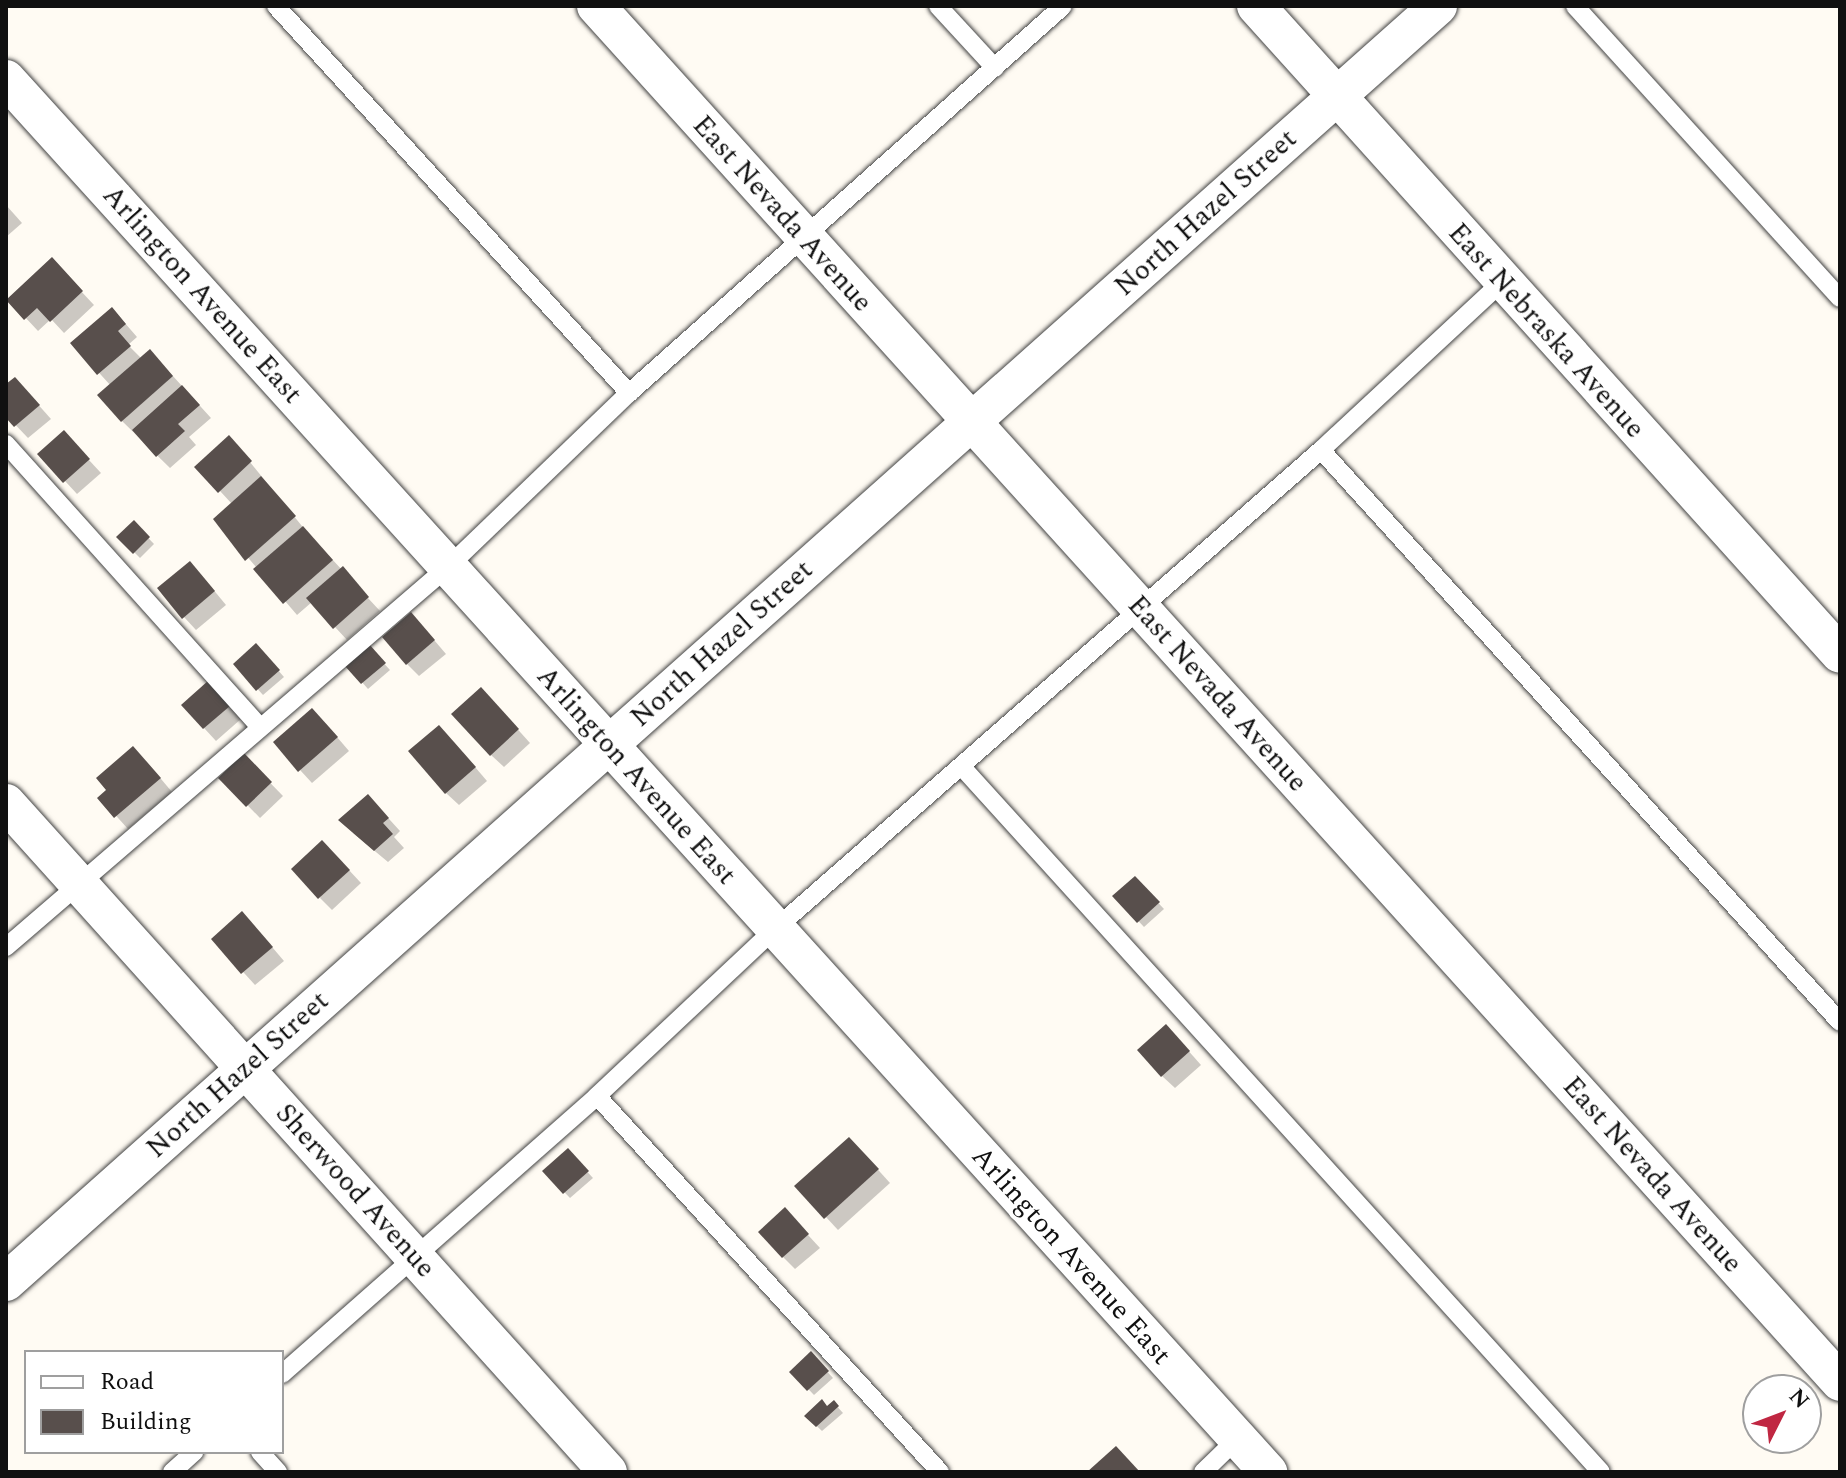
<!DOCTYPE html>
<style>
body{margin:0}
#map{position:relative;width:1846px;height:1478px;overflow:hidden;background:#fffbf3;font-family:Spectral,serif}
div>[style]{position:absolute}
.shadow>*{inset:0;background:#0003}
.building>*{inset:0;background:#584f4c}
.roads{filter:drop-shadow(0 0 2px #434343) drop-shadow(0 0 2px #434343)}
.lane>*{height:18px;margin:-9px;padding:0 9px;transform-origin:9px;border-radius:9px;background:#fff}
.street>*{height:38px;margin:-19px;padding:0 19px;transform-origin:19px;border-radius:19px;background:#fff}
span{translate:-50% -50%;white-space:nowrap;text-align:center;line-height:1.15;-webkit-text-stroke:8px #fff;paint-order:stroke}
.street-label{font-size:28px;color:#101010}
.frame{position:absolute;inset:0;border:8px solid #101010;pointer-events:none}
.legend{position:absolute;left:24px;top:1350px;width:260px;height:104px;box-sizing:border-box;background:#fff;border:2px solid #9f9f9f;margin:0;padding:10px 14px;list-style:none;font-size:24px;color:#101010}
.legend li{display:flex;align-items:center;gap:16px;height:40px}
.legend b{width:40px;border:2px solid #9f9f9f}
.north{position:absolute;left:1742px;top:1374px;width:80px;height:80px;box-sizing:border-box;background:#fff;border:2px solid #9f9f9f;border-radius:50%;rotate:48deg;font-size:22px;font-weight:700;line-height:32px;text-align:center;color:#101010}
.north::after{content:'';display:block;margin:auto;width:28px;height:36px;background:#c02742;clip-path:polygon(50% 0,100% 100%,50% 72%,0 100%)}
</style>
<div id="map">
<div class="shadow">
<i style="clip-path:polygon(6px 205px,22px 223px,6px 237px)"></i>
<i style="clip-path:polygon(64px 273px,94px 305px,64px 333px,51px 319px,38px 331px,9px 300px)"></i>
<i style="clip-path:polygon(124px 322px,137px 337px,128px 345px,142px 359px,162px 364px,211px 418px,189px 437px,196px 445px,170px 468px,122px 421px,111px 386px,73px 344px)"></i>
<i style="clip-path:polygon(6px 387px,27px 392px,51px 419px,28px 438px,6px 415px)"></i>
<i style="clip-path:polygon(76px 446px,101px 473px,77px 494px,40px 454px)"></i>
<i style="clip-path:polygon(241px 451px,306px 531px,380px 611px,347px 640px,312px 602px,297px 615px,215px 519px,232px 504px,220px 491px)"></i>
<i style="clip-path:polygon(134px 523px,154px 544px,140px 558px,119px 537px)"></i>
<i style="clip-path:polygon(202px 576px,226px 605px,196px 630px,184px 617px)"></i>
<i style="clip-path:polygon(423px 627px,446px 654px,419px 676px,407px 664px)"></i>
<i style="clip-path:polygon(369px 647px,390px 670px,368px 689px,347px 665px)"></i>
<i style="clip-path:polygon(262px 652px,284px 677px,263px 695px,235px 664px)"></i>
<i style="clip-path:polygon(209px 683px,241px 719px,216px 741px,204px 728px)"></i>
<i style="clip-path:polygon(493px 702px,530px 743px,504px 767px,491px 755px)"></i>
<i style="clip-path:polygon(325px 723px,349px 751px,312px 783px,300px 770px)"></i>
<i style="clip-path:polygon(452px 740px,487px 781px,459px 805px,446px 793px)"></i>
<i style="clip-path:polygon(244px 756px,283px 796px,260px 818px,221px 778px)"></i>
<i style="clip-path:polygon(146px 761px,172px 792px,128px 829px,100px 798px)"></i>
<i style="clip-path:polygon(380px 809px,400px 831px,394px 837px,404px 848px,388px 862px,353px 833px)"></i>
<i style="clip-path:polygon(335px 855px,361px 883px,332px 910px,320px 898px)"></i>
<i style="clip-path:polygon(1135px 878px,1164px 909px,1144px 927px,1115px 896px)"></i>
<i style="clip-path:polygon(255px 927px,284px 961px,255px 985px,213px 939px)"></i>
<i style="clip-path:polygon(1178px 1039px,1201px 1065px,1175px 1088px,1162px 1076px)"></i>
<i style="clip-path:polygon(568px 1151px,593px 1178px,570px 1198px,545px 1172px)"></i>
<i style="clip-path:polygon(862px 1152px,890px 1183px,838px 1230px,797px 1186px)"></i>
<i style="clip-path:polygon(797px 1223px,820px 1248px,795px 1269px,783px 1257px)"></i>
<i style="clip-path:polygon(811px 1354px,833px 1378px,814px 1395px,792px 1372px)"></i>
<i style="clip-path:polygon(834px 1403px,843px 1413px,822px 1431px,806px 1416px)"></i>
</div>
<div class="building">
<i style="clip-path:polygon(52px 257px,83px 291px,50px 322px,37px 308px,24px 320px,6px 300px)"></i>
<i style="clip-path:polygon(112px 307px,126px 324px,118px 331px,131px 346px,97px 375px,70px 343px)"></i>
<i style="clip-path:polygon(150px 349px,173px 376px,121px 422px,97px 395px)"></i>
<i style="clip-path:polygon(15px 377px,40px 405px,14px 427px,6px 418px,6px 384px)"></i>
<i style="clip-path:polygon(182px 385px,200px 405px,178px 424px,185px 431px,156px 457px,132px 430px)"></i>
<i style="clip-path:polygon(64px 430px,90px 459px,63px 483px,37px 454px)"></i>
<i style="clip-path:polygon(229px 435px,252px 461px,218px 493px,194px 467px)"></i>
<i style="clip-path:polygon(261px 476px,296px 516px,245px 561px,213px 519px)"></i>
<i style="clip-path:polygon(134px 520px,150px 537px,133px 554px,116px 537px)"></i>
<i style="clip-path:polygon(303px 526px,333px 560px,283px 604px,253px 569px)"></i>
<i style="clip-path:polygon(190px 561px,215px 591px,182px 619px,157px 588px)"></i>
<i style="clip-path:polygon(343px 566px,369px 597px,333px 629px,306px 598px)"></i>
<i style="clip-path:polygon(411px 612px,435px 640px,406px 665px,382px 637px)"></i>
<i style="clip-path:polygon(256px 643px,280px 670px,256px 691px,233px 664px)"></i>
<i style="clip-path:polygon(369px 644px,386px 663px,361px 684px,344px 665px)"></i>
<i style="clip-path:polygon(209px 680px,230px 706px,203px 729px,181px 705px)"></i>
<i style="clip-path:polygon(481px 687px,519px 729px,490px 756px,451px 714px)"></i>
<i style="clip-path:polygon(312px 708px,338px 737px,298px 772px,273px 742px)"></i>
<i style="clip-path:polygon(439px 725px,476px 767px,445px 794px,408px 751px)"></i>
<i style="clip-path:polygon(133px 746px,161px 778px,114px 818px,97px 798px,106px 790px,96px 778px)"></i>
<i style="clip-path:polygon(244px 753px,272px 782px,246px 807px,218px 778px)"></i>
<i style="clip-path:polygon(368px 794px,389px 818px,383px 823px,393px 834px,374px 851px,338px 820px)"></i>
<i style="clip-path:polygon(322px 840px,350px 870px,318px 899px,291px 869px)"></i>
<i style="clip-path:polygon(1135px 876px,1160px 902px,1137px 923px,1112px 896px)"></i>
<i style="clip-path:polygon(242px 911px,273px 947px,241px 974px,211px 939px)"></i>
<i style="clip-path:polygon(1166px 1024px,1190px 1051px,1161px 1077px,1137px 1050px)"></i>
<i style="clip-path:polygon(849px 1137px,879px 1169px,824px 1219px,794px 1186px)"></i>
<i style="clip-path:polygon(568px 1148px,589px 1171px,563px 1194px,542px 1171px)"></i>
<i style="clip-path:polygon(785px 1207px,809px 1234px,782px 1258px,758px 1232px)"></i>
<i style="clip-path:polygon(811px 1351px,829px 1371px,807px 1391px,789px 1372px)"></i>
<i style="clip-path:polygon(822px 1399px,827px 1406px,834px 1400px,839px 1406px,816px 1427px,804px 1416px)"></i>
<i style="clip-path:polygon(1116px 1446px,1140px 1472px,1087px 1472px)"></i>
</div>
<div class="roads">
<div class="lane">
<i style="left:276px;top:6px;width:524px;rotate:47.63deg"></i>
<i style="left:938px;top:6px;width:84px;rotate:47.4deg"></i>
<i style="left:1575px;top:6px;width:394px;rotate:47.8deg"></i>
<i style="left:6px;top:444px;width:379px;rotate:48.1deg"></i>
<i style="left:1321px;top:450px;width:772px;rotate:47.78deg"></i>
<i style="left:962px;top:767px;width:951px;rotate:47.81deg"></i>
<i style="left:6px;top:947px;width:584px;rotate:-40.7deg"></i>
<i style="left:449px;top:566px;width:250px;rotate:-43.9deg"></i>
<i style="left:629px;top:393px;width:581px;rotate:-41.72deg"></i>
<i style="left:597px;top:1096px;width:509px;rotate:47.63deg"></i>
<i style="left:282px;top:1374px;width:420px;rotate:-41.4deg"></i>
<i style="left:597px;top:1096px;width:244px;rotate:-43.2deg"></i>
<i style="left:775px;top:929px;width:726px;rotate:-41.26deg"></i>
<i style="left:1321px;top:450px;width:246px;rotate:-42.9deg"></i>
<i style="left:260px;top:1452px;width:27px;rotate:48deg"></i>
<i style="left:172px;top:1472px;width:30px;rotate:-42deg"></i>
<i style="left:1203px;top:1472px;width:47px;rotate:-44.1deg"></i>
</div>
<div class="street">
<i style="left:596px;top:6px;width:1855px;rotate:47.88deg"></i>
<i style="left:1256px;top:6px;width:872px;rotate:47.97deg"></i>
<i style="left:6px;top:79px;width:1880px;rotate:47.82deg"></i>
<i style="left:6px;top:803px;width:900px;rotate:48.02deg"></i>
<i style="left:6px;top:1282px;width:1918px;rotate:-41.7deg"></i>
</div>
</div>
<div class="street-label">
<span style="left:1206px;top:213px;rotate:-42deg">North Hazel Street</span>
<span style="left:782px;top:214px;rotate:48deg">East Nevada Avenue</span>
<span style="left:202px;top:295px;rotate:48deg">Arlington Avenue East</span>
<span style="left:1546px;top:331px;rotate:48deg">East Nebraska Avenue</span>
<span style="left:722px;top:644px;rotate:-42deg">North Hazel Street</span>
<span style="left:1217px;top:694px;rotate:48deg">East Nevada Avenue</span>
<span style="left:636px;top:776px;rotate:48deg">Arlington Avenue East</span>
<span style="left:238px;top:1075px;rotate:-42deg">North Hazel Street</span>
<span style="left:1652px;top:1175px;rotate:48deg">East Nevada Avenue</span>
<span style="left:355px;top:1191px;rotate:48deg">Sherwood Avenue</span>
<span style="left:1071px;top:1256px;rotate:48deg">Arlington Avenue East</span>
</div>
<div class="frame"></div>
<ul class="legend">
<li><b style="height:10px;background:#fff"></b>Road</li>
<li><b style="height:22px;background:#584f4c"></b>Building</li>
</ul>
<div class="north">N</div>
</div>
